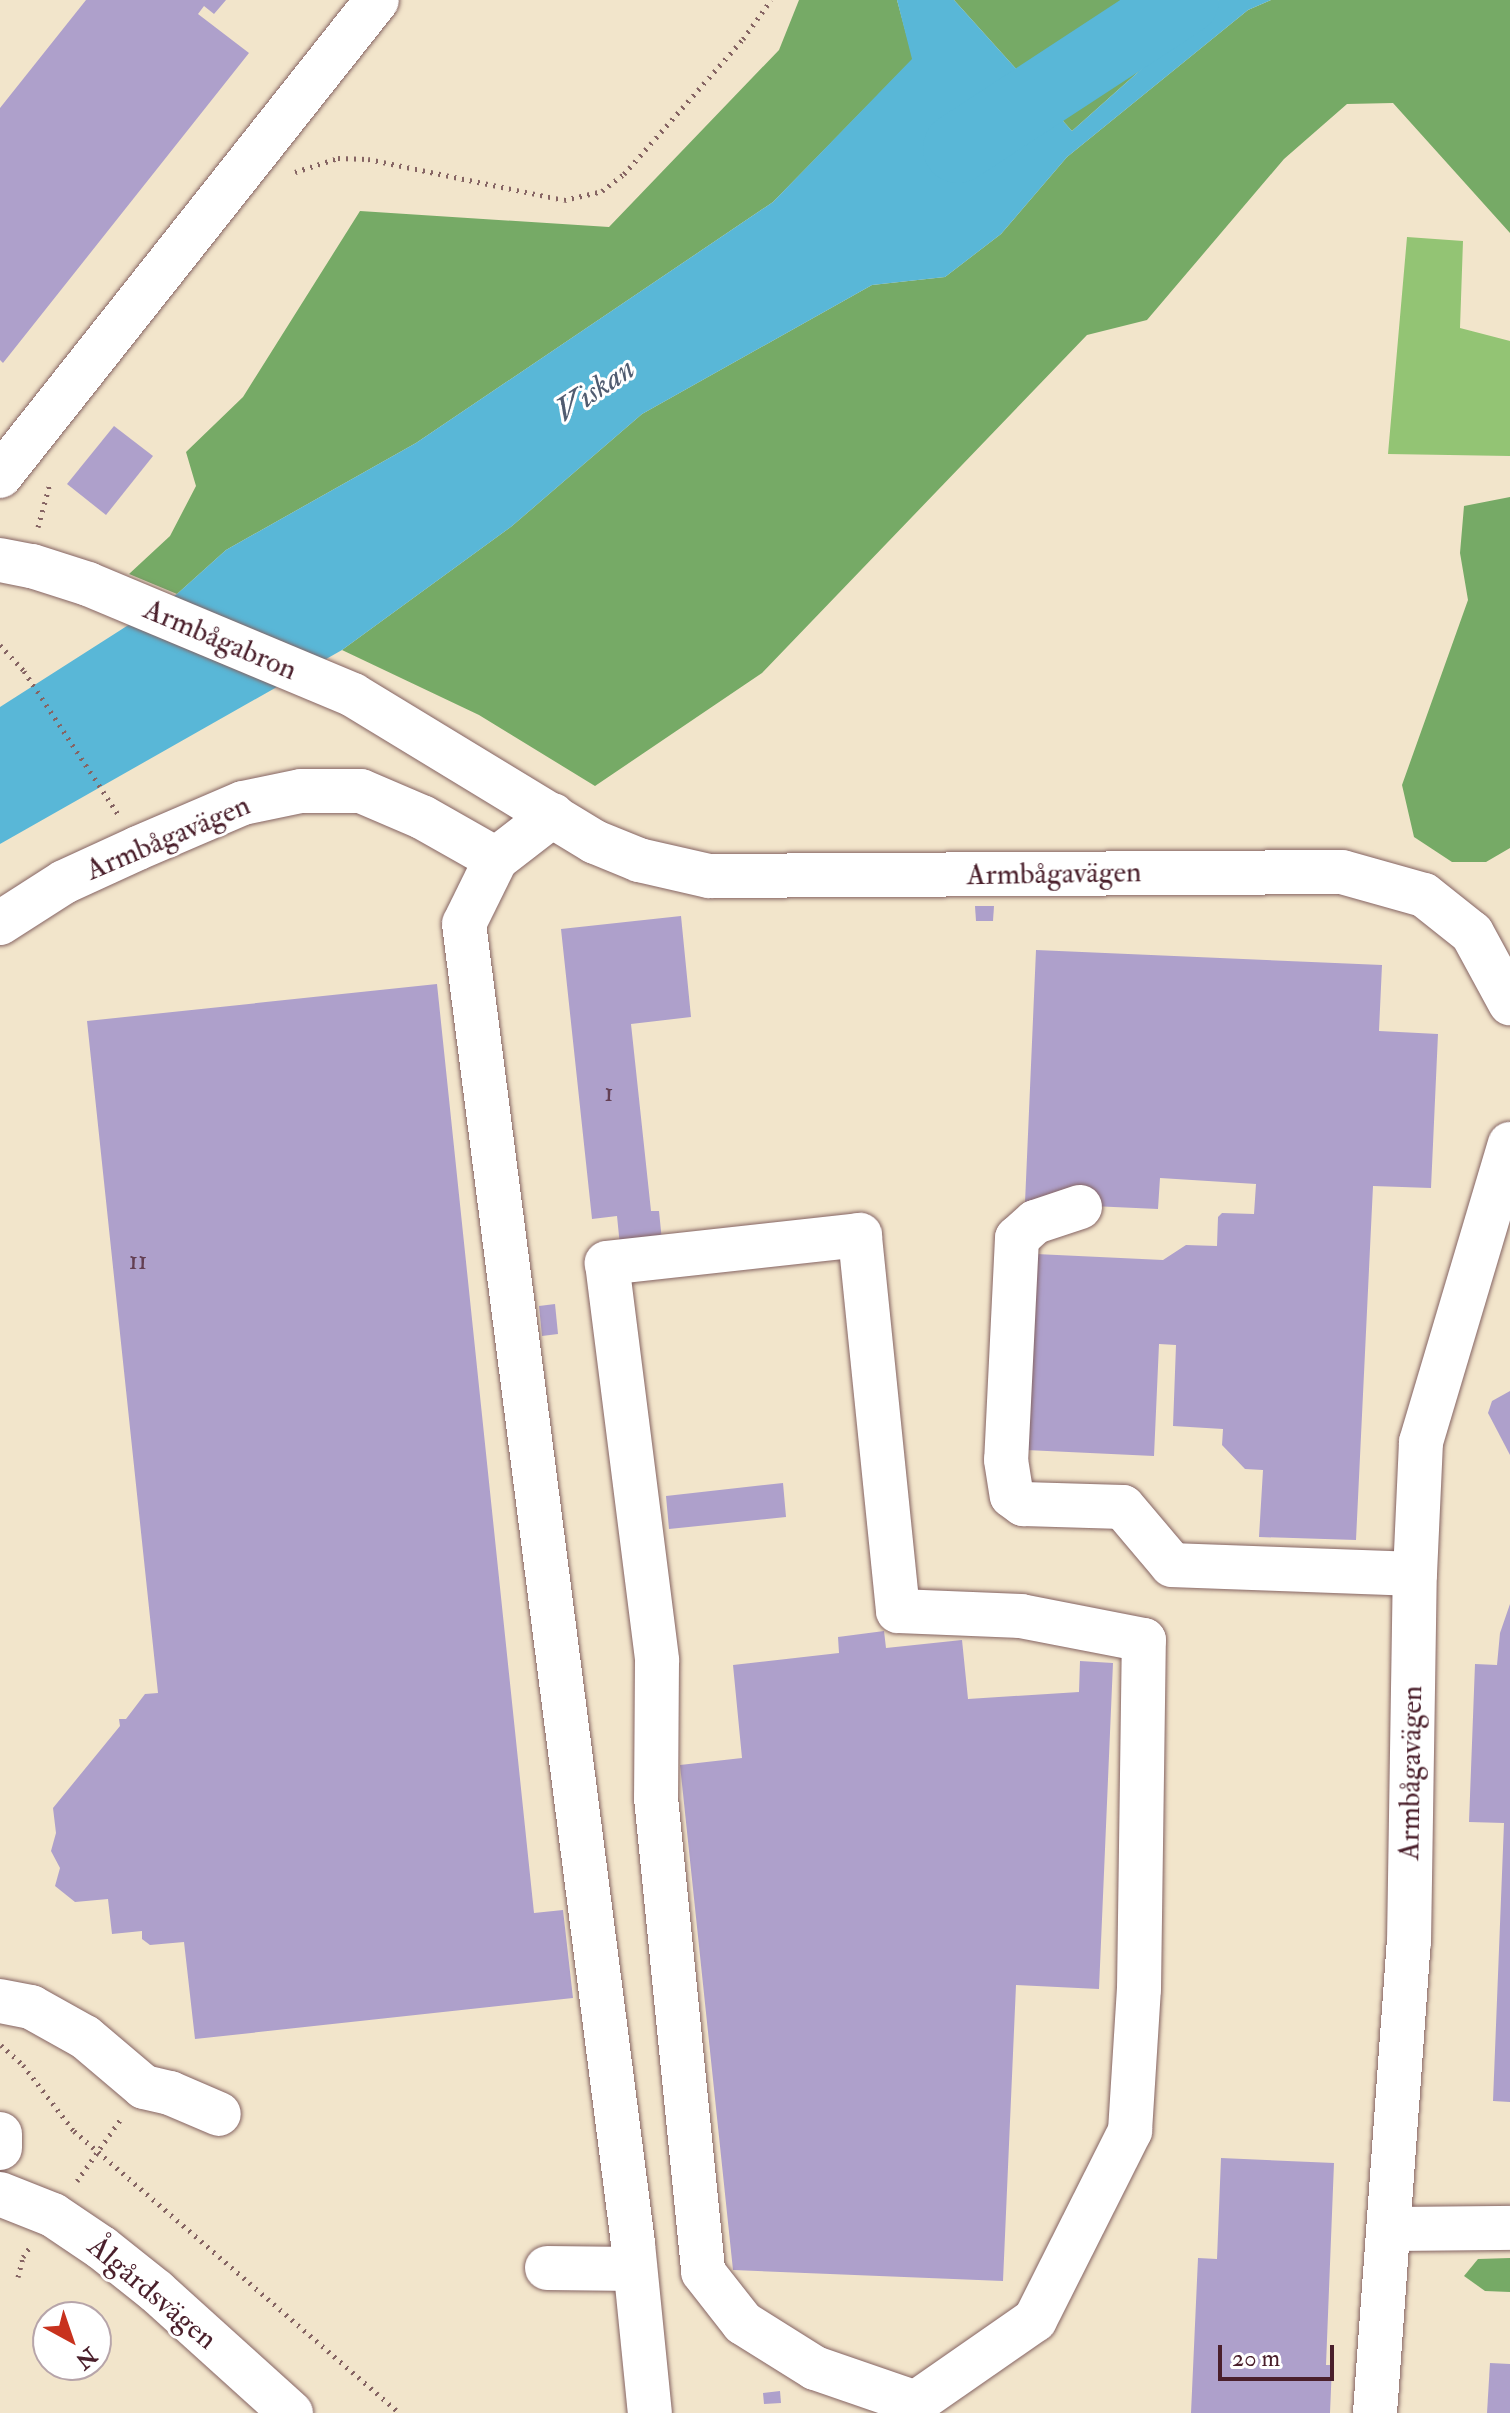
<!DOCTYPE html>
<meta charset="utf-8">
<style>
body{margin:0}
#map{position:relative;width:1510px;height:2413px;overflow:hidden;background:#f2e5cb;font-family:"IM FELL Double Pica",serif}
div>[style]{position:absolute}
.green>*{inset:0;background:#93c474}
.forest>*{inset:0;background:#76aa66}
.water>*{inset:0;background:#59b7d7}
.river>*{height:70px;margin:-35px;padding:0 35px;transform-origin:35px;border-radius:35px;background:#59b7d7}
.building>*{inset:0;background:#aea0cb}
.path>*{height:5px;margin-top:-2.5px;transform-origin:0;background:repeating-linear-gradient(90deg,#856463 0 2px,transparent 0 8px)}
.roads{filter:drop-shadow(0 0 2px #856463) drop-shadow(0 0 2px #856463)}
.minor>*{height:44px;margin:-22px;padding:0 22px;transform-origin:22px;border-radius:22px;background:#fff}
span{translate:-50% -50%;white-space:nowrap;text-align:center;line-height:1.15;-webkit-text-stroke:6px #fff;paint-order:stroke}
.number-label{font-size:26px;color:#633f53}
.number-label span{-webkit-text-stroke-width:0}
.street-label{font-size:30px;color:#4a1f2b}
.water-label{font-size:32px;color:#505c70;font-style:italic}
.north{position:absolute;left:32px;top:2301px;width:80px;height:80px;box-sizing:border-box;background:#fff;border:2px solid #b7a5aa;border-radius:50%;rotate:140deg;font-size:22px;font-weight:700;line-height:32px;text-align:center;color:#4a1f2b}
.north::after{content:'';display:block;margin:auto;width:28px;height:36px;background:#c8321e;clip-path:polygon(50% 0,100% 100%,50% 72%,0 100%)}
.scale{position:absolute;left:1218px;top:2345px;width:116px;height:36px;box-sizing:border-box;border:4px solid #4a1f2b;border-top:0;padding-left:10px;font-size:24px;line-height:28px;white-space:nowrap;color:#4a1f2b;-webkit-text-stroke:6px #fff;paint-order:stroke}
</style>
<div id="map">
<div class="green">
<i style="clip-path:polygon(1407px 237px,1463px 241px,1460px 328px,1510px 341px,1510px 456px,1388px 454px)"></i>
</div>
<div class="forest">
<i style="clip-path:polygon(799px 0,897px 0,913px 59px,773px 202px,416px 443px,226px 550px,177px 594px,129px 574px,170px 536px,196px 486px,186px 452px,243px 397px,360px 211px,609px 227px,779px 50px)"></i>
<i style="clip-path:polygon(954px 0,1219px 0,1072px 131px)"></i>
<i style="clip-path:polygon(1271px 0,1510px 0,1510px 233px,1393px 103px,1347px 104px,1284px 159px,1147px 320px,1087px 335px,762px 673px,595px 786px,479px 715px,342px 650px,512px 526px,642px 414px,872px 285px,945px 277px,1001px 234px,1067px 157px,1248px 10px)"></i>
<i style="clip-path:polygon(1510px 497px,1510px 848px,1486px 862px,1452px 862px,1414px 837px,1402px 785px,1468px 600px,1460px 553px,1464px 506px)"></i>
<i style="clip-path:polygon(1510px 2258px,1510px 2292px,1485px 2291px,1464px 2276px,1478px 2259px)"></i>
</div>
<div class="water">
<i style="clip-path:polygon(897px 0,954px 0,1072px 131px,1219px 0,1271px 0,1248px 10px,1067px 157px,1001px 234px,945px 277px,872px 285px,642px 414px,512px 526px,342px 650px,0 844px,0 707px,177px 594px,226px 550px,416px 443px,773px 202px,912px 59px)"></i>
</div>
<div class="river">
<i style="left:958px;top:148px;width:270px;rotate:-33.2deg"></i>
</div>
<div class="building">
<i style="clip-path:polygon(86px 0,226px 0,214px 14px,204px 6px,198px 14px,249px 53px,3px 363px,0 360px,0 108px)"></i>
<i style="clip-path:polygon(114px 426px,153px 456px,106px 515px,67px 484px)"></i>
<i style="clip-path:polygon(975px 906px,994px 906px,993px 921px,976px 921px)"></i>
<i style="clip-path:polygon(681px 916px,691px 1017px,631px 1024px,651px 1211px,659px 1211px,662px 1241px,620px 1246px,617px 1216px,592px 1219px,561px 929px)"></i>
<i style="clip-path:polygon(1036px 950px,1382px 965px,1379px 1031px,1438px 1034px,1431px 1188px,1373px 1186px,1356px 1540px,1259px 1537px,1263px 1470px,1245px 1469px,1222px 1445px,1223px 1429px,1173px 1426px,1176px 1345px,1159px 1344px,1154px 1456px,1026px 1450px,1036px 1254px,1163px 1260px,1186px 1245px,1217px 1246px,1218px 1217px,1222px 1213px,1254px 1214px,1256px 1184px,1160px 1178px,1158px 1209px,1025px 1203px)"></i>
<i style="clip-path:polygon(437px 984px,534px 1913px,563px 1910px,573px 1998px,195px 2039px,184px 1942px,150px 1945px,142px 1939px,142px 1931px,112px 1934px,108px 1899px,75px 1902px,55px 1886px,60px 1868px,51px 1851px,56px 1833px,53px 1808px,120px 1726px,119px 1719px,126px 1719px,145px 1694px,158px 1693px,87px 1021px)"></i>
<i style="clip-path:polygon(555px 1304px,558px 1334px,542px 1336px,539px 1306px)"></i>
<i style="clip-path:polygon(1510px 1391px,1510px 1455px,1488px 1413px,1492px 1401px)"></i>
<i style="clip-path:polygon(783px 1483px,786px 1517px,669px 1529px,666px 1496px)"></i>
<i style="clip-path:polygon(1510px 1604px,1510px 2102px,1493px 2101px,1504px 1823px,1469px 1822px,1475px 1664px,1497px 1665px,1500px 1633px)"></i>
<i style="clip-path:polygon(884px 1631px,886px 1648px,962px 1640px,968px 1699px,1079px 1692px,1080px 1661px,1113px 1663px,1099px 1989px,1016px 1985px,1003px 2281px,733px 2270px,680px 1765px,742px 1758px,733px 1665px,839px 1653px,838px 1637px)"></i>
<i style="clip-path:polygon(1221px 2158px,1334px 2163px,1326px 2365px,1332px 2365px,1330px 2413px,1191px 2413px,1198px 2258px,1217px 2259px)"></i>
<i style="clip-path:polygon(1490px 2363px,1510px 2364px,1510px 2413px,1487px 2413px)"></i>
<i style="clip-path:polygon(780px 2391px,781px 2403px,764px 2404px,763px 2393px)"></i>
</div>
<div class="path">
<i style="left:295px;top:172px;width:45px;rotate:-18deg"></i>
<i style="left:338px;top:158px;width:30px;rotate:2deg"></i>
<i style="left:368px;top:159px;width:200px;rotate:11.8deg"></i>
<i style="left:564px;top:200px;width:39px;rotate:-13deg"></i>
<i style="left:602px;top:191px;width:28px;rotate:-38deg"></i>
<i style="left:624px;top:174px;width:180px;rotate:-48.6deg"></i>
<i style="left:743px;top:39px;width:48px;rotate:-54.3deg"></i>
<i style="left:38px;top:527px;width:46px;rotate:-74.7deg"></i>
<i style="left:0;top:645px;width:35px;rotate:47deg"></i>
<i style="left:24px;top:671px;width:171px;rotate:56.7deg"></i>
<i style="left:1px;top:2045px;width:30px;rotate:42deg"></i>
<i style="left:23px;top:2065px;width:83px;rotate:52.3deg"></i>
<i style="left:74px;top:2131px;width:431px;rotate:40.9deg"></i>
<i style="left:77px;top:2181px;width:75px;rotate:-54.8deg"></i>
<i style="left:18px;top:2277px;width:21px;rotate:-76deg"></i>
<i style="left:23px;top:2257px;width:12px;rotate:-55deg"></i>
</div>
<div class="roads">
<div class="minor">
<i style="left:0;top:476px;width:607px;rotate:-51.62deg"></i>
<i style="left:0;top:560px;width:33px;rotate:11deg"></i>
<i style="left:32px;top:566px;width:59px;rotate:17.8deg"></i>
<i style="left:88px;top:584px;width:287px;rotate:22.7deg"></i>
<i style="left:353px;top:695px;width:283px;rotate:31.3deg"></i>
<i style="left:595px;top:842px;width:48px;rotate:22.2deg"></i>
<i style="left:639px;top:860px;width:72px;rotate:12.9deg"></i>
<i style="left:709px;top:876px;width:633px;rotate:-0.36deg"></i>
<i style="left:1342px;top:872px;width:85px;rotate:15.7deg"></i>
<i style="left:1424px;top:895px;width:61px;rotate:38.4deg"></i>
<i style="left:1472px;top:933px;width:80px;rotate:61.5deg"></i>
<i style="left:496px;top:859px;width:72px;rotate:116.2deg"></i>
<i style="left:464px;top:924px;width:1331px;rotate:82.7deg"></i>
<i style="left:633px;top:2244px;width:170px;rotate:84.3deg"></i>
<i style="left:0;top:923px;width:76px;rotate:-32.6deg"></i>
<i style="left:64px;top:882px;width:81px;rotate:-24.7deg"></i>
<i style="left:138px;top:848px;width:114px;rotate:-23.2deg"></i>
<i style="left:243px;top:803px;width:59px;rotate:-11.7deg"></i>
<i style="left:301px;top:791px;width:60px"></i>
<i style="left:361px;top:791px;width:66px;rotate:23.1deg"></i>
<i style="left:422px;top:817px;width:85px;rotate:29.6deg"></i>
<i style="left:496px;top:859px;width:72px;rotate:-37.7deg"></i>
<i style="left:1080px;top:1207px;width:47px;rotate:161.6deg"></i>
<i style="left:1035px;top:1222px;width:24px;rotate:138deg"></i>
<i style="left:1017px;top:1238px;width:222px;rotate:92.8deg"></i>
<i style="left:1006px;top:1460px;width:36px;rotate:81deg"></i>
<i style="left:1012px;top:1496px;width:14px;rotate:36deg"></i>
<i style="left:1023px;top:1504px;width:100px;rotate:1.7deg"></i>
<i style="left:1123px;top:1507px;width:76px;rotate:49.8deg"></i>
<i style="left:1172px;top:1565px;width:243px;rotate:2.1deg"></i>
<i style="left:0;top:2001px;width:32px;rotate:11deg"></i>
<i style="left:31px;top:2007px;width:62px;rotate:29.1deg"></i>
<i style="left:85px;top:2037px;width:77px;rotate:40.3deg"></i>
<i style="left:144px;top:2087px;width:27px;rotate:13deg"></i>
<i style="left:170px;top:2093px;width:53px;rotate:23.2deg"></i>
<i style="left:0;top:2134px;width:14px;rotate:90deg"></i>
<i style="left:0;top:2194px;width:57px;rotate:21.6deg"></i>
<i style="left:53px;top:2215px;width:59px;rotate:34deg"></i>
<i style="left:102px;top:2248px;width:69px;rotate:38.5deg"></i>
<i style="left:156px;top:2291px;width:182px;rotate:42.1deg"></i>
<i style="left:1391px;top:2229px;width:119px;rotate:-0.5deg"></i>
<i style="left:547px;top:2268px;width:88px;rotate:0.7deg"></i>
<i style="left:901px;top:2413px;width:163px;rotate:-34.8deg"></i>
<i style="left:1035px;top:2320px;width:212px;rotate:-63.3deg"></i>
<i style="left:1130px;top:2131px;width:142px;rotate:-86.4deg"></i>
<i style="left:1139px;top:1989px;width:349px;rotate:-89.2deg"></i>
<i style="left:1144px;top:1640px;width:125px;rotate:-169deg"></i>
<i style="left:1021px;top:1616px;width:123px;rotate:-177.7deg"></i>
<i style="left:898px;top:1611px;width:378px;rotate:-95.8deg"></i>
<i style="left:860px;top:1235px;width:255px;rotate:173.7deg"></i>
<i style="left:607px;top:1263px;width:401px;rotate:82.8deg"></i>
<i style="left:657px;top:1661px;width:137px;rotate:90.4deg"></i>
<i style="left:656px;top:1798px;width:476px;rotate:84.3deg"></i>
<i style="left:703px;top:2272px;width:65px;rotate:51.9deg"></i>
<i style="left:743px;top:2323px;width:85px;rotate:32deg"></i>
<i style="left:815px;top:2368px;width:105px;rotate:19deg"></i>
<i style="left:1375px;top:2413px;width:471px;rotate:-85.9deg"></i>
<i style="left:1409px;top:1943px;width:369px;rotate:-89.1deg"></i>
<i style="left:1415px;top:1574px;width:132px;rotate:-87.4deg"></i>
<i style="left:1421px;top:1442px;width:311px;rotate:-73.4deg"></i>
</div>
</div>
<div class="number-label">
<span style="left:609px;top:1094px">1</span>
<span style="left:138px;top:1262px">11</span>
</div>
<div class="street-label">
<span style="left:220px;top:640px;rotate:23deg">Armbågabron</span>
<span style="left:168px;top:838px;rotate:-23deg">Armbågavägen</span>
<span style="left:1054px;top:874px;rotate:-1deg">Armbågavägen</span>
<span style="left:1411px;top:1773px;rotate:-89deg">Armbågavägen</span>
<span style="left:152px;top:2293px;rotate:40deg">Ålgårdsvägen</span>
</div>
<div class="water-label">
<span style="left:595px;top:390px;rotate:-34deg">Viskan</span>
</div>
<div class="north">N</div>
<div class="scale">20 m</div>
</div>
